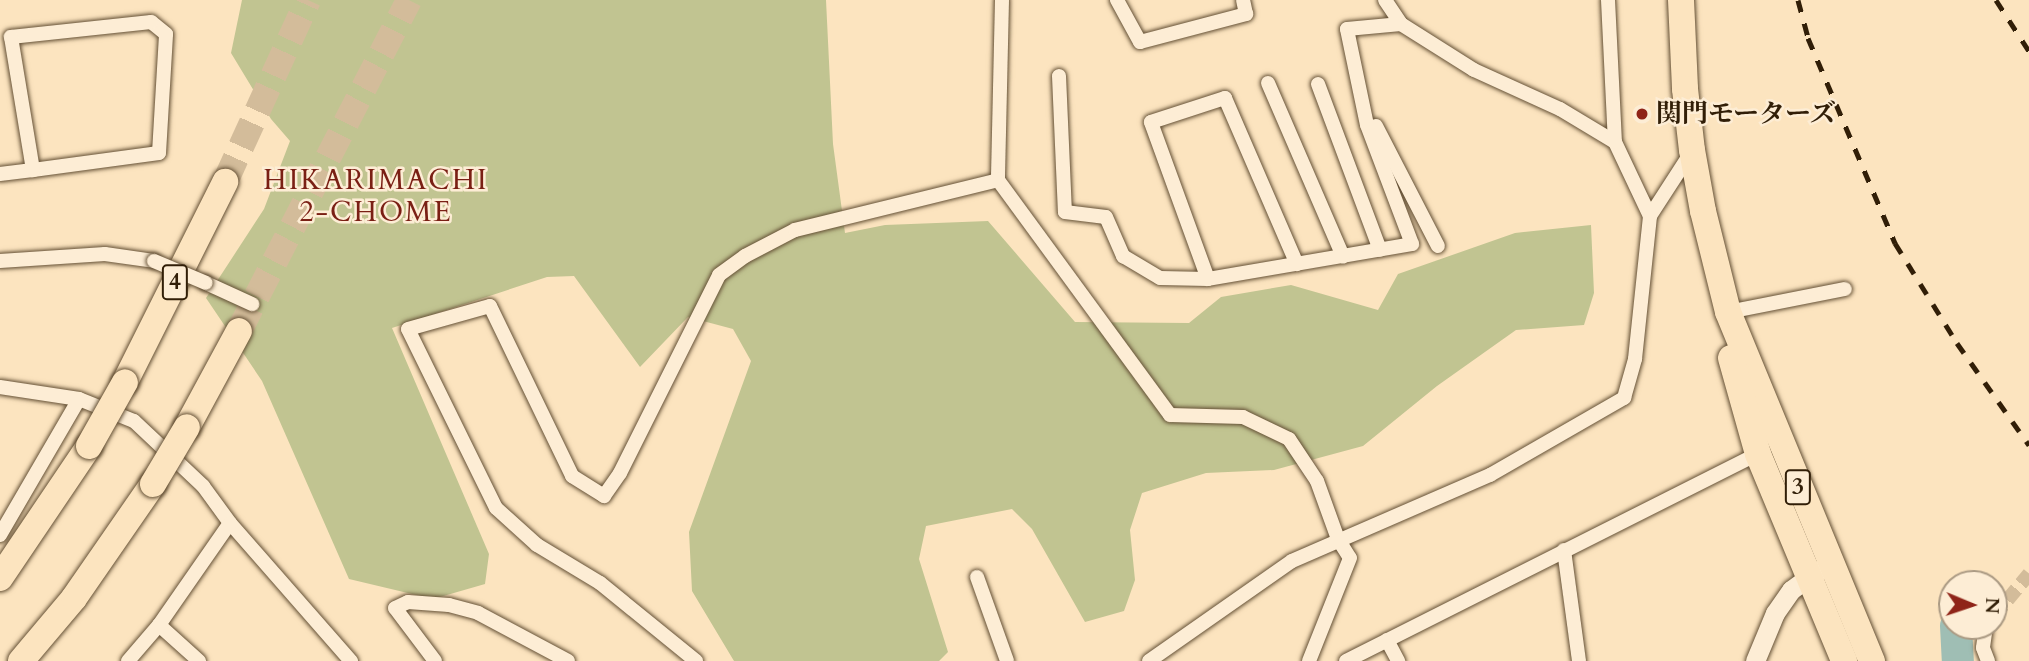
<!DOCTYPE html>
<meta charset="utf-8">
<style>
body{margin:0}
#map{position:relative;width:2029px;height:661px;overflow:hidden;background:#fce4bf;font-family:Cardo,"Noto Serif JP",serif}
div>[style]{position:absolute}
.green>*{inset:0;background:#c1c491}
.river>*{height:32px;margin:-16px;padding:0 16px;transform-origin:16px;border-radius:16px;background:#9fbeb4}
.street-tunnel>*{height:14px;margin-top:-7px;transform-origin:0;background:repeating-linear-gradient(90deg,#d3bc9a 0 14px,transparent 0 21px)}
.highway-tunnel>*{height:26px;margin-top:-13px;transform-origin:0;background:repeating-linear-gradient(90deg,#d3bc9a 0 26px,transparent 0 39px)}
.roads{filter:drop-shadow(0 0 2px #645035) drop-shadow(0 0 2px #645035)}
.street>*{height:14px;margin:-7px;padding:0 7px;transform-origin:7px;border-radius:7px;background:#fdedd5}
.secondary>*{height:19px;margin:-9.5px;padding:0 9.5px;transform-origin:9.5px;border-radius:9.5px;background:#fdedd5}
.highway>*{height:26px;margin:-13px;padding:0 13px;transform-origin:13px;border-radius:13px;background:#fce4bf}
.rail>*{height:5px;margin-top:-2.5px;transform-origin:0;background:repeating-linear-gradient(90deg,#311e07 0 12px,transparent 0 24px)}
.bridges{filter:drop-shadow(0 0 2px #645035) drop-shadow(0 0 2px #645035)}
.street-bridge>*{height:14px;margin:-7px;padding:0 7px;transform-origin:7px;border-radius:7px;background:#fdedd5}
.highway-bridge>*{height:26px;margin:-13px;padding:0 13px;transform-origin:13px;border-radius:13px;background:#fce4bf}
.dots>*{width:19px;height:19px;translate:-50% -50%;box-sizing:border-box;border:4px solid #fdedd5;border-radius:50%}
span{translate:-50% -50%;white-space:nowrap;text-align:center;line-height:1.15;-webkit-text-stroke:5px #fdedd5;paint-order:stroke}
.shield-label span{padding:2px 5px;background:#fdedd5;border:2px solid;border-radius:5px;-webkit-text-stroke-width:0}
.shield-label{font-size:24px;color:#311e07;font-weight:700}
.poi-label{font-size:26px;color:#311e07;font-weight:700}
.left{translate:0 -50%;text-align:left}
.neighbourhood-label{font-size:28px;color:#7a1f14;letter-spacing:2px}
.north{position:absolute;left:1938px;top:570px;width:70px;height:70px;box-sizing:border-box;background:#fdedd5;border:2px solid #ab9a83;border-radius:50%;rotate:92deg;font-size:19px;font-weight:700;line-height:28px;text-align:center;color:#311e07}
.north::after{content:'';display:block;margin:auto;width:24px;height:32px;background:#8f2418;clip-path:polygon(50% 0,100% 100%,50% 72%,0 100%)}
</style>
<div id="map">
<div class="green">
<i style="clip-path:polygon(242px 0,826px 0,833px 144px,845px 233px,885px 225px,988px 221px,1075px 322px,1189px 323px,1221px 297px,1291px 285px,1378px 310px,1398px 274px,1515px 233px,1591px 225px,1594px 293px,1584px 325px,1516px 330px,1437px 386px,1363px 446px,1274px 470px,1206px 473px,1142px 493px,1130px 530px,1135px 580px,1124px 611px,1085px 622px,1032px 529px,1012px 509px,926px 526px,919px 559px,948px 652px,939px 661px,734px 661px,692px 591px,689px 532px,751px 361px,733px 329px,688px 317px,640px 367px,574px 276px,547px 277px,392px 328px,489px 554px,485px 584px,433px 599px,349px 579px,262px 381px,206px 298px,264px 209px,290px 141px,271px 119px,231px 53px)"></i>
</div>
<div class="river">
<i style="left:1956px;top:626px;width:35px;rotate:87deg"></i>
</div>
<div class="street-tunnel">
<i style="left:1994px;top:616px;width:55px;rotate:-50.2deg"></i>
</div>
<div class="highway-tunnel">
<i style="left:225px;top:182px;width:200px;rotate:-65.5deg"></i>
<i style="left:239px;top:331px;width:372px;rotate:-62.8deg"></i>
</div>
<div class="roads">
<div class="street">
<i style="left:1002px;top:0;width:180px;rotate:91.3deg"></i>
<i style="left:998px;top:180px;width:291px;rotate:53.8deg"></i>
<i style="left:1170px;top:415px;width:73px;rotate:1.6deg"></i>
<i style="left:1243px;top:417px;width:51px;rotate:25.6deg"></i>
<i style="left:1289px;top:439px;width:50px;rotate:56.3deg"></i>
<i style="left:1317px;top:481px;width:62px;rotate:70.1deg"></i>
<i style="left:1338px;top:539px;width:22px;rotate:58deg"></i>
<i style="left:1350px;top:558px;width:111px;rotate:111.7deg"></i>
<i style="left:1117px;top:0;width:48px;rotate:61.3deg"></i>
<i style="left:1140px;top:42px;width:110px;rotate:-14.8deg"></i>
<i style="left:1246px;top:14px;width:14px;rotate:-102deg"></i>
<i style="left:1385px;top:0;width:29px;rotate:56deg"></i>
<i style="left:1401px;top:24px;width:86px;rotate:32.2deg"></i>
<i style="left:1474px;top:70px;width:94px;rotate:24.4deg"></i>
<i style="left:1560px;top:109px;width:64px;rotate:31deg"></i>
<i style="left:1615px;top:142px;width:82px;rotate:64.7deg"></i>
<i style="left:1608px;top:0;width:142px;rotate:87.2deg"></i>
<i style="left:1059px;top:76px;width:136px;rotate:87.5deg"></i>
<i style="left:1065px;top:212px;width:41px;rotate:7deg"></i>
<i style="left:1106px;top:217px;width:43px;rotate:66.4deg"></i>
<i style="left:1123px;top:256px;width:43px;rotate:30.7deg"></i>
<i style="left:1160px;top:278px;width:48px;rotate:1.2deg"></i>
<i style="left:1208px;top:279px;width:207px;rotate:-9.7deg"></i>
<i style="left:1412px;top:244px;width:127px;rotate:-110.7deg"></i>
<i style="left:1367px;top:125px;width:98px;rotate:-101.8deg"></i>
<i style="left:1347px;top:29px;width:54px;rotate:-5.3deg"></i>
<i style="left:1268px;top:83px;width:189px;rotate:66.6deg"></i>
<i style="left:1318px;top:84px;width:177px;rotate:69.5deg"></i>
<i style="left:1376px;top:126px;width:135px;rotate:62.7deg"></i>
<i style="left:0;top:174px;width:33px;rotate:-7deg"></i>
<i style="left:33px;top:170px;width:127px;rotate:-7.7deg"></i>
<i style="left:159px;top:153px;width:119px;rotate:-86.6deg"></i>
<i style="left:166px;top:34px;width:19px;rotate:-141deg"></i>
<i style="left:151px;top:22px;width:141px;rotate:173.9deg"></i>
<i style="left:11px;top:37px;width:135px;rotate:80.6deg"></i>
<i style="left:0;top:261px;width:105px;rotate:-3.8deg"></i>
<i style="left:105px;top:254px;width:49px;rotate:8.1deg"></i>
<i style="left:1208px;top:279px;width:167px;rotate:-110deg"></i>
<i style="left:1151px;top:122px;width:78px;rotate:-18deg"></i>
<i style="left:1225px;top:98px;width:181px;rotate:66.6deg"></i>
<i style="left:206px;top:283px;width:51px;rotate:24.5deg"></i>
<i style="left:1728px;top:312px;width:119px;rotate:-11.1deg"></i>
<i style="left:0;top:387px;width:80px;rotate:8.6deg"></i>
<i style="left:79px;top:399px;width:59px;rotate:21.8deg"></i>
<i style="left:134px;top:421px;width:95px;rotate:43.3deg"></i>
<i style="left:203px;top:486px;width:46px;rotate:53.9deg"></i>
<i style="left:230px;top:523px;width:184px;rotate:48.8deg"></i>
<i style="left:0;top:535px;width:157px;rotate:-59.8deg"></i>
<i style="left:1564px;top:550px;width:112px;rotate:82.3deg"></i>
<i style="left:977px;top:577px;width:89px;rotate:70.3deg"></i>
<i style="left:159px;top:625px;width:54px;rotate:42deg"></i>
<i style="left:1986px;top:626px;width:22px;rotate:98deg"></i>
<i style="left:1983px;top:648px;width:14px;rotate:69deg"></i>
<i style="left:1387px;top:640px;width:24px;rotate:62deg"></i>
<i style="left:128px;top:661px;width:48px;rotate:-49.3deg"></i>
<i style="left:159px;top:625px;width:124px;rotate:-55.2deg"></i>
<i style="left:435px;top:661px;width:66px;rotate:-127deg"></i>
<i style="left:395px;top:608px;width:14px;rotate:-25deg"></i>
<i style="left:408px;top:602px;width:41px;rotate:4.2deg"></i>
<i style="left:449px;top:605px;width:30px;rotate:15deg"></i>
<i style="left:478px;top:613px;width:102px;rotate:28.1deg"></i>
<i style="left:696px;top:661px;width:124px;rotate:-140.9deg"></i>
<i style="left:600px;top:583px;width:74px;rotate:-148.9deg"></i>
<i style="left:537px;top:545px;width:55px;rotate:-137.9deg"></i>
<i style="left:496px;top:508px;width:199px;rotate:-116.2deg"></i>
<i style="left:408px;top:329px;width:85px;rotate:-15.7deg"></i>
<i style="left:490px;top:306px;width:189px;rotate:64.2deg"></i>
<i style="left:572px;top:476px;width:38px;rotate:32deg"></i>
<i style="left:604px;top:496px;width:28px;rotate:-55deg"></i>
<i style="left:620px;top:473px;width:221px;rotate:-63.4deg"></i>
<i style="left:719px;top:275px;width:32px;rotate:-36deg"></i>
<i style="left:745px;top:256px;width:56px;rotate:-27.5deg"></i>
<i style="left:795px;top:230px;width:209px;rotate:-13.8deg"></i>
<i style="left:1149px;top:661px;width:174px;rotate:-35deg"></i>
<i style="left:1292px;top:561px;width:216px;rotate:-23.5deg"></i>
<i style="left:1490px;top:475px;width:155px;rotate:-29.9deg"></i>
<i style="left:1624px;top:398px;width:41px;rotate:-74.2deg"></i>
<i style="left:1635px;top:359px;width:144px;rotate:-84deg"></i>
<i style="left:1650px;top:216px;width:77px;rotate:-57.1deg"></i>
<i style="left:1346px;top:661px;width:461px;rotate:-26.7deg"></i>
</div>
<div class="secondary">
<i style="left:1755px;top:661px;width:52px;rotate:-67.4deg"></i>
<i style="left:1775px;top:613px;width:28px;rotate:-55deg"></i>
<i style="left:1791px;top:590px;width:34px;rotate:-36deg"></i>
</div>
<div class="highway">
<i style="left:1681px;top:0;width:89px;rotate:87.4deg"></i>
<i style="left:1685px;top:89px;width:61px;rotate:83.5deg"></i>
<i style="left:1692px;top:150px;width:62px;rotate:79.8deg"></i>
<i style="left:1703px;top:211px;width:104px;rotate:76.1deg"></i>
<i style="left:1728px;top:312px;width:378px;rotate:67.6deg"></i>
<i style="left:1731px;top:358px;width:100px;rotate:74.3deg"></i>
<i style="left:1758px;top:454px;width:224px;rotate:67.4deg"></i>
<i style="left:125px;top:382px;width:224px;rotate:-63.4deg"></i>
<i style="left:187px;top:427px;width:109px;rotate:-61.6deg"></i>
<i style="left:0;top:578px;width:159px;rotate:-56deg"></i>
<i style="left:21px;top:661px;width:82px;rotate:-49.9deg"></i>
<i style="left:74px;top:598px;width:139px;rotate:-55.3deg"></i>
</div>
</div>
<div class="rail">
<i style="left:1798px;top:0;width:39px;rotate:75deg"></i>
<i style="left:1808px;top:38px;width:223px;rotate:67deg"></i>
<i style="left:1895px;top:243px;width:118px;rotate:58.2deg"></i>
<i style="left:1957px;top:343px;width:125px;rotate:54.8deg"></i>
<i style="left:1996px;top:0;width:61px;rotate:57.1deg"></i>
</div>
<div class="bridges">
<div class="street-bridge">
<i style="left:154px;top:261px;width:56px;rotate:22.9deg"></i>
</div>
<div class="highway-bridge">
<i style="left:89px;top:446px;width:73px;rotate:-60.6deg"></i>
<i style="left:153px;top:484px;width:66px;rotate:-59.2deg"></i>
</div>
</div>
<div class="dots">
<i style="left:1642px;top:114px;background:#8f2418"></i>
</div>
<div class="shield-label">
<span style="left:175px;top:282px">4</span>
<span style="left:1798px;top:487px">3</span>
</div>
<div class="poi-label">
<span class="left" style="left:1656px;top:114px">関門モーターズ</span>
</div>
<div class="neighbourhood-label">
<span style="left:376px;top:196px">HIKARIMACHI<br>2-CHOME</span>
</div>
<div class="north">N</div>
</div>
